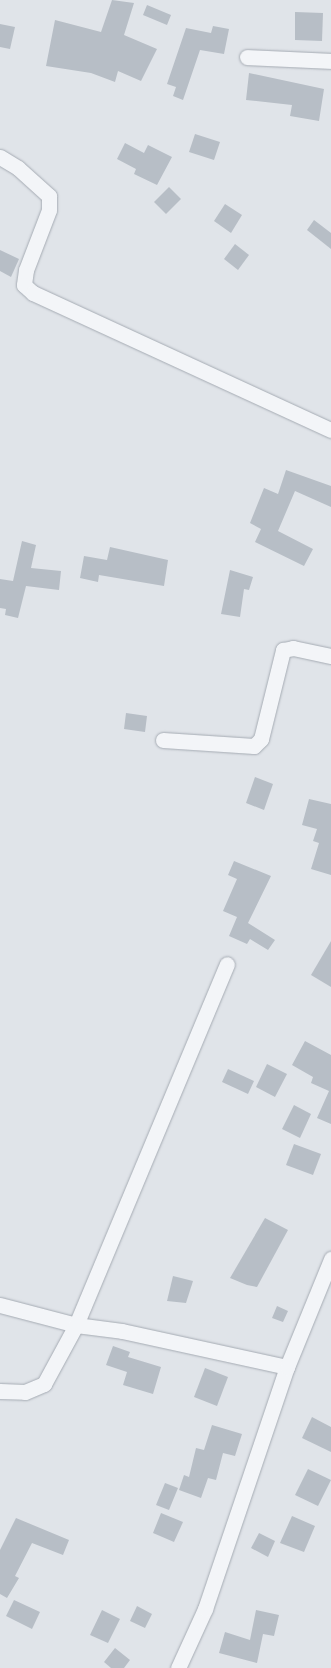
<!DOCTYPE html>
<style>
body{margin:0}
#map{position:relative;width:331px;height:1668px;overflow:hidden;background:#e0e4e9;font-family:"Open Sans",sans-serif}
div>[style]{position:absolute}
.building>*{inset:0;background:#b7bec6}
.roads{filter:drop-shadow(0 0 1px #a5abb3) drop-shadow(0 0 1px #a5abb3)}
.minor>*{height:15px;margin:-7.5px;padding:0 7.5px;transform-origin:7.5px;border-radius:7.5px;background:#f3f5f8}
span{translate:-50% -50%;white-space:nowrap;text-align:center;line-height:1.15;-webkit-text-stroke:4px #f0f3f7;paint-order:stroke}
</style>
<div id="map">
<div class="building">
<i style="clip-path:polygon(112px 0,134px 3px,124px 35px,157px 49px,141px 81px,118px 71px,115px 82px,91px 73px,46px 66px,55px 20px,101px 32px)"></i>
<i style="clip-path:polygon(147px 5px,171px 15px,167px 25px,143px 15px)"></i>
<i style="clip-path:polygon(295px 12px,323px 13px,322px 41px,295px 40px)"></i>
<i style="clip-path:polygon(0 24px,15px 27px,10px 49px,0 47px)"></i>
<i style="clip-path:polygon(213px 26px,229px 29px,224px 54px,200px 50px,183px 100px,173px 96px,176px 87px,167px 84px,186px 28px,211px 33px)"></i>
<i style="clip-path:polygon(249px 73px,324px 89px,319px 121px,290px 116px,292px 105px,246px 100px)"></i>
<i style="clip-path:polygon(195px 134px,220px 142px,214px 160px,189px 152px)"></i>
<i style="clip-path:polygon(125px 143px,144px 153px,148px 145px,172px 157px,157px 185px,134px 174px,136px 169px,117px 159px)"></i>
<i style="clip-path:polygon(169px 187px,181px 199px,166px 214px,154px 202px)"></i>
<i style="clip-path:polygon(225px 204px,242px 215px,231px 233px,214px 221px)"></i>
<i style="clip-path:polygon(314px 220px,331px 233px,331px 249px,307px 230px)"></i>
<i style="clip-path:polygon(235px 244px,249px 255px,238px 270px,224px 259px)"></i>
<i style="clip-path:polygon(0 250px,19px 259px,11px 277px,0 271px)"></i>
<i style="clip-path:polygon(286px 470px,331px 486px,331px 507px,295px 491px,278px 531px,313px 549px,304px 566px,255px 542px,261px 529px,250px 523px,264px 488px,278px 494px)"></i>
<i style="clip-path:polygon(22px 541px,36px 545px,31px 568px,61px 571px,59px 590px,26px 586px,18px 618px,5px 615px,6px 609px,0 608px,0 579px,13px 581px)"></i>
<i style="clip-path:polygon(110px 547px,168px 560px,164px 586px,99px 575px,98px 582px,80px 578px,84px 556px,107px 560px)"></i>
<i style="clip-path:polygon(230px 570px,253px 577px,249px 590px,244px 589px,240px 617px,221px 614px)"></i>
<i style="clip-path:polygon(126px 713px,147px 716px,145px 732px,124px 729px)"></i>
<i style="clip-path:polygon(255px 777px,273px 784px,264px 810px,246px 803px)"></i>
<i style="clip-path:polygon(309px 799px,331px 804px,331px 875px,311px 869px,319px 843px,313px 841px,317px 829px,302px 825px)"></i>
<i style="clip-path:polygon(234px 861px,271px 876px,248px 923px,275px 940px,268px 950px,250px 939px,247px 944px,229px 936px,237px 917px,223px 911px,237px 879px,228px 875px)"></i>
<i style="clip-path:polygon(331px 941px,331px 987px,311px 975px)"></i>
<i style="clip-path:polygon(305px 1041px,331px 1055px,331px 1124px,317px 1118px,329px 1091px,311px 1083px,313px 1077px,292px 1065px)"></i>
<i style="clip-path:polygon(267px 1064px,287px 1074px,275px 1097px,256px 1087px)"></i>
<i style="clip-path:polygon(228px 1069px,254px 1081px,248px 1094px,222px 1082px)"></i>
<i style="clip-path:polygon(294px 1105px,311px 1114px,300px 1138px,282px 1129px)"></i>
<i style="clip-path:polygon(294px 1144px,321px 1154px,313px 1175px,286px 1165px)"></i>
<i style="clip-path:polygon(265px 1218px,288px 1230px,257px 1287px,247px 1285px,230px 1278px)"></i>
<i style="clip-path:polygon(173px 1276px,193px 1281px,186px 1303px,167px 1301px)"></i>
<i style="clip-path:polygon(277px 1306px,288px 1311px,283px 1322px,272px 1318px)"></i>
<i style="clip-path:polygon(113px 1346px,130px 1352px,128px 1357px,161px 1367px,153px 1394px,123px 1385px,127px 1372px,106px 1365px)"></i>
<i style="clip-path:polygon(205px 1368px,228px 1377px,217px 1406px,194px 1397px)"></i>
<i style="clip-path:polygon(312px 1417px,331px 1427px,331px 1452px,302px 1438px)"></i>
<i style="clip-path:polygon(212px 1425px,242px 1434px,235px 1456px,223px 1453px,216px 1480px,208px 1478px,201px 1498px,179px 1490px,184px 1475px,189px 1477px,196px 1448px,204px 1450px)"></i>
<i style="clip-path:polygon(308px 1469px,331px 1480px,318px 1506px,295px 1495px)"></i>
<i style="clip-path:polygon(165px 1483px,178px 1488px,169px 1510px,156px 1505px)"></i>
<i style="clip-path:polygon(161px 1513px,183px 1522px,174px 1542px,153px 1533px)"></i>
<i style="clip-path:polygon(292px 1516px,315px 1526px,304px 1552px,280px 1543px)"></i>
<i style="clip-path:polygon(16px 1518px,69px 1540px,63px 1555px,32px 1543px,15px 1576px,19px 1578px,7px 1598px,0 1594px,0 1550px)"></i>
<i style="clip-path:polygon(259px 1533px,275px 1541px,268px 1557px,251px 1548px)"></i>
<i style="clip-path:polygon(14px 1600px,40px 1612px,32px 1629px,6px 1616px)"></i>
<i style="clip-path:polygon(137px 1606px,152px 1614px,145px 1628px,130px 1621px)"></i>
<i style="clip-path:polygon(102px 1610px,120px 1619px,108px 1643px,90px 1635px)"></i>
<i style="clip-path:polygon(256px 1610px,279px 1615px,274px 1636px,263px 1634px,257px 1663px,219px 1653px,225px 1632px,250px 1640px)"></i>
<i style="clip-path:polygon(115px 1648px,130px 1660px,124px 1668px,111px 1668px,104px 1662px)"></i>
</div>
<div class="roads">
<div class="minor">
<i style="left:247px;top:57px;width:84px;rotate:2.7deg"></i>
<i style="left:0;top:157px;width:21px;rotate:31deg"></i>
<i style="left:18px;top:168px;width:42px;rotate:42.1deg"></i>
<i style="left:49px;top:196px;width:14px;rotate:90deg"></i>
<i style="left:49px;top:210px;width:64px;rotate:111deg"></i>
<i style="left:26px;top:270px;width:15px;rotate:98deg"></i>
<i style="left:24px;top:285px;width:12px;rotate:42deg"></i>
<i style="left:33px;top:293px;width:328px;rotate:24.7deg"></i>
<i style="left:163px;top:740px;width:91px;rotate:3.8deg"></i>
<i style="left:254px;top:746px;width:10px;rotate:-45deg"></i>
<i style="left:261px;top:739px;width:92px;rotate:-76.1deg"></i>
<i style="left:283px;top:650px;width:10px;rotate:-11deg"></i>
<i style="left:293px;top:648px;width:39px;rotate:12deg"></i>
<i style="left:0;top:1305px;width:79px;rotate:14.7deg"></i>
<i style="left:76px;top:1325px;width:391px;rotate:-67.3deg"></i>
<i style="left:0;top:1391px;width:25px;rotate:2deg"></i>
<i style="left:25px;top:1392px;width:21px;rotate:-23deg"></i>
<i style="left:44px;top:1384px;width:67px;rotate:-61.5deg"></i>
<i style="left:76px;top:1325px;width:46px;rotate:7.4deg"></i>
<i style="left:122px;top:1331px;width:169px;rotate:12.3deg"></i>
<i style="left:178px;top:1668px;width:65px;rotate:-65.4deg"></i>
<i style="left:205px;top:1609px;width:256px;rotate:-71.3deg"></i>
<i style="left:287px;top:1367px;width:117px;rotate:-67.8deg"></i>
</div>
</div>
</div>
